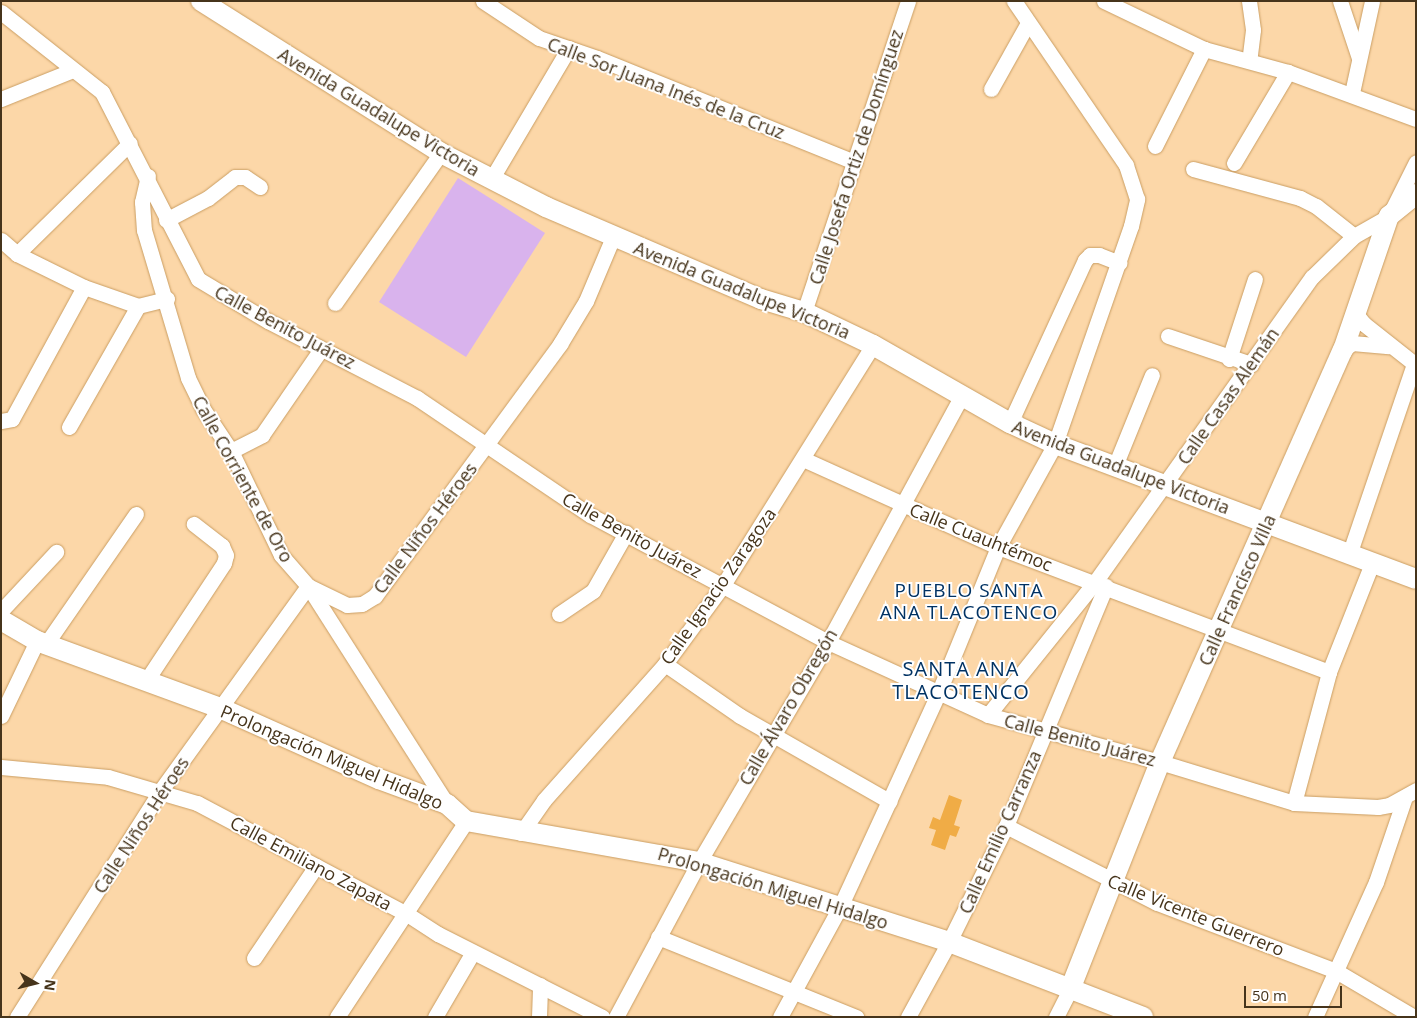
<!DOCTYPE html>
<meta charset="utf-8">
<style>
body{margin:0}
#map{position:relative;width:1417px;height:1018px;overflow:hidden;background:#fcd7a8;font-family:"Open Sans",sans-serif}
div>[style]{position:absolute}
.green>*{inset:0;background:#d9b3ed}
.building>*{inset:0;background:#f0ac46}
.roads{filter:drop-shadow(0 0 1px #ca9e63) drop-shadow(0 0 1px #ca9e63)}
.street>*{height:15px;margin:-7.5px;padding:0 7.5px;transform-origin:7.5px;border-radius:7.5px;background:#fff}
.secondary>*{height:20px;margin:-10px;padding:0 10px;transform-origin:10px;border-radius:10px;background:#fff}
span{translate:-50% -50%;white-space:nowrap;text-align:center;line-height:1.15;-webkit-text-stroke:4px #fff;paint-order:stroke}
.street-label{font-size:18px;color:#46341b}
.neighbourhood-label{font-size:19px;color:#003263;letter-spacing:1px}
.quarter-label{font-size:20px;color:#003263;letter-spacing:1px}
.frame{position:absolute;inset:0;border:2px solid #46341b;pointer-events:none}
.north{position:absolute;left:10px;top:958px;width:50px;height:50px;-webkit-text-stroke:4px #fff;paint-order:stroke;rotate:98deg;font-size:14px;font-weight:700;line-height:20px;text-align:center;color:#46341b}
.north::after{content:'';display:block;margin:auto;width:18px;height:22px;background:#46341b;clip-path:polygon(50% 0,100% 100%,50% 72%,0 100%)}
.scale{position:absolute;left:1244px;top:986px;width:98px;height:22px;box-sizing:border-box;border:2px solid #46341b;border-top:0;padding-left:6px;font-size:15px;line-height:18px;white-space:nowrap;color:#46341b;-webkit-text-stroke:4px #fff;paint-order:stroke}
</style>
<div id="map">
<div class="green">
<i style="clip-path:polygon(458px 178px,545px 233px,466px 357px,379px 302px)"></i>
</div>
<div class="building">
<i style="clip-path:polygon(949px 795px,962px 800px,954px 825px,960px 827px,956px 837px,950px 835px,945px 850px,931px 845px,936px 830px,929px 828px,933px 817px,940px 820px)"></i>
</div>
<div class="roads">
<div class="street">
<i style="left:483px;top:1px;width:67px;rotate:33.5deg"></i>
<i style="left:539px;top:38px;width:61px;rotate:19deg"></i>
<i style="left:597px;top:58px;width:278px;rotate:22deg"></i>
<i style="left:1104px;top:1px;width:111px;rotate:25.6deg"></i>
<i style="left:1204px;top:49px;width:87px;rotate:15.3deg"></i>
<i style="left:1288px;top:72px;width:136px;rotate:20.2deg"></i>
<i style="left:1249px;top:1px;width:29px;rotate:82deg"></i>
<i style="left:1253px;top:30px;width:31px;rotate:97deg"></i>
<i style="left:1340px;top:1px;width:60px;rotate:71.6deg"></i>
<i style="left:1px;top:12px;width:129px;rotate:38.4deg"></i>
<i style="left:102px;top:92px;width:210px;rotate:62.8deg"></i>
<i style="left:198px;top:279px;width:82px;rotate:31deg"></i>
<i style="left:268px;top:321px;width:168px;rotate:27.3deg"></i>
<i style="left:417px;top:398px;width:209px;rotate:34.1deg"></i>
<i style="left:590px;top:515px;width:270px;rotate:28.1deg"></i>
<i style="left:828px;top:642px;width:176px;rotate:24.5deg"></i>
<i style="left:988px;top:715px;width:178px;rotate:15.3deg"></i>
<i style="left:1160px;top:762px;width:140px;rotate:17deg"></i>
<i style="left:1294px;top:803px;width:84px;rotate:2.7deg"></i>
<i style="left:1378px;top:807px;width:11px;rotate:-10deg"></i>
<i style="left:1389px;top:805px;width:31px;rotate:-29deg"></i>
<i style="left:991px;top:89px;width:76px;rotate:-60.7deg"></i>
<i style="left:1352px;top:93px;width:94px;rotate:-77.7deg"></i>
<i style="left:1px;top:99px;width:78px;rotate:-21.9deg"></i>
<i style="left:1155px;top:146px;width:109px;rotate:-63.2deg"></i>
<i style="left:1234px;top:163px;width:106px;rotate:-59.3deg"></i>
<i style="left:1193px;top:169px;width:111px;rotate:15.2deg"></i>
<i style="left:1300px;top:198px;width:18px;rotate:27deg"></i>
<i style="left:1316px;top:206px;width:48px;rotate:38.3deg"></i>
<i style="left:148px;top:176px;width:27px;rotate:103deg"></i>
<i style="left:142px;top:202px;width:28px;rotate:86deg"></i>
<i style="left:144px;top:230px;width:154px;rotate:73.4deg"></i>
<i style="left:188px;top:378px;width:34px;rotate:64deg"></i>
<i style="left:203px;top:409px;width:50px;rotate:56.3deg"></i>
<i style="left:231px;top:451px;width:115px;rotate:64.3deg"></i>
<i style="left:281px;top:555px;width:41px;rotate:48.9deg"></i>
<i style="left:308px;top:586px;width:259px;rotate:57.5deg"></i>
<i style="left:492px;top:178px;width:151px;rotate:-59.4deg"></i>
<i style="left:166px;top:220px;width:47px;rotate:-27.6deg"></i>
<i style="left:208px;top:198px;width:34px;rotate:-38deg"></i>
<i style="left:235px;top:177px;width:10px"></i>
<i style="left:245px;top:177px;width:18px;rotate:34deg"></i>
<i style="left:1px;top:240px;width:21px;rotate:41deg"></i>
<i style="left:17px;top:254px;width:75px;rotate:26.2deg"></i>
<i style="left:17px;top:254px;width:158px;rotate:-44.5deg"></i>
<i style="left:335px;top:303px;width:184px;rotate:-54.8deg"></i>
<i style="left:804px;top:312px;width:328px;rotate:-71.5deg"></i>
<i style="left:1356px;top:314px;width:13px;rotate:51deg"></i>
<i style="left:1364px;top:324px;width:66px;rotate:38.3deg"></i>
<i style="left:1168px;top:336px;width:88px;rotate:18.6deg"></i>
<i style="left:1343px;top:350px;width:11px;rotate:-38deg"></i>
<i style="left:1352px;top:343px;width:37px;rotate:5deg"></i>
<i style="left:1229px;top:359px;width:84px;rotate:-72deg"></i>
<i style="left:1px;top:421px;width:11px;rotate:-10deg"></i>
<i style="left:12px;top:419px;width:150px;rotate:-61.4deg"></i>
<i style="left:84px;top:287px;width:57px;rotate:19.4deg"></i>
<i style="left:138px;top:306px;width:30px;rotate:-14deg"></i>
<i style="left:1010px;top:423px;width:179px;rotate:-65.3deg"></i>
<i style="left:1085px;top:260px;width:7px;rotate:-45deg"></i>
<i style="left:1090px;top:255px;width:9px"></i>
<i style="left:1099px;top:255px;width:22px;rotate:21deg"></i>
<i style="left:69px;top:427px;width:139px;rotate:-60.3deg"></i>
<i style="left:231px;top:451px;width:35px;rotate:-27deg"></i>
<i style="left:262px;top:435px;width:104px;rotate:-55.5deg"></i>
<i style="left:803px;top:459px;width:214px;rotate:24.3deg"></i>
<i style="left:998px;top:547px;width:354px;rotate:20.7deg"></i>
<i style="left:1115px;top:466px;width:98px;rotate:-67.9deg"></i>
<i style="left:1350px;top:552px;width:199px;rotate:-71.2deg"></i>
<i style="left:1px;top:611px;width:81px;rotate:-47deg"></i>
<i style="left:559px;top:614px;width:41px;rotate:-34.1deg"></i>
<i style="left:593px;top:591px;width:67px;rotate:-60.4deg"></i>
<i style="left:46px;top:644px;width:158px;rotate:-55.3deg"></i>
<i style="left:665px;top:664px;width:91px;rotate:34.7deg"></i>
<i style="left:740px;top:716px;width:172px;rotate:29.7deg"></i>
<i style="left:146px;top:681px;width:141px;rotate:-56.5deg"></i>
<i style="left:224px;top:563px;width:8px;rotate:-76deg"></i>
<i style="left:226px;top:555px;width:10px;rotate:-114deg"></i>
<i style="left:222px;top:546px;width:36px;rotate:-142deg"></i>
<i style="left:988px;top:715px;width:171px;rotate:-51.2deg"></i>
<i style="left:1095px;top:582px;width:374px;rotate:-54.6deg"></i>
<i style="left:1312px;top:277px;width:59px;rotate:-44.3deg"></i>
<i style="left:1354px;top:236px;width:40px;rotate:-29.7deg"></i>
<i style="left:1389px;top:216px;width:60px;rotate:-63.4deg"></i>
<i style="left:1px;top:716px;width:83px;rotate:-64.4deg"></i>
<i style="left:1px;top:767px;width:107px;rotate:5.3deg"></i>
<i style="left:108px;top:777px;width:93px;rotate:16.3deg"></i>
<i style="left:197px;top:803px;width:238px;rotate:27.9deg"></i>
<i style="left:407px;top:914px;width:37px;rotate:33deg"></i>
<i style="left:438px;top:934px;width:184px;rotate:26.8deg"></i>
<i style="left:1294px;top:803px;width:136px;rotate:-75deg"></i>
<i style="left:1329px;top:672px;width:119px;rotate:-68.4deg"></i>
<i style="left:1006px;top:826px;width:169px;rotate:27deg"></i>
<i style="left:1157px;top:903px;width:191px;rotate:20.8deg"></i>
<i style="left:1336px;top:971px;width:91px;rotate:30.5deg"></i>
<i style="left:521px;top:833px;width:40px;rotate:-55.1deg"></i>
<i style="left:544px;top:800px;width:182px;rotate:-48.3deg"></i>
<i style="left:665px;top:664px;width:98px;rotate:-53.7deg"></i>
<i style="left:723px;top:585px;width:283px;rotate:-58deg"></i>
<i style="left:658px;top:937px;width:214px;rotate:22deg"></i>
<i style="left:254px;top:958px;width:111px;rotate:-56deg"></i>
<i style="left:17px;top:1017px;width:269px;rotate:-57.6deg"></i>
<i style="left:161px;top:790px;width:251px;rotate:-54.2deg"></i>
<i style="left:308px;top:586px;width:43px;rotate:26deg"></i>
<i style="left:347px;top:605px;width:15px;rotate:-4deg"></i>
<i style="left:362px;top:604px;width:15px;rotate:-32deg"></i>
<i style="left:375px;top:596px;width:313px;rotate:-53.7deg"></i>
<i style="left:560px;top:344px;width:50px;rotate:-58.8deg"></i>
<i style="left:586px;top:301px;width:69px;rotate:-67.1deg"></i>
<i style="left:337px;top:1017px;width:235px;rotate:-56.6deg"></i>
<i style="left:435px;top:1017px;width:75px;rotate:-59.7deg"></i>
<i style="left:539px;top:1017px;width:32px;rotate:-88deg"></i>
<i style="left:616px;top:1017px;width:176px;rotate:-61.8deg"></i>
<i style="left:699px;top:862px;width:255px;rotate:-59.6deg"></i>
<i style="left:828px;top:642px;width:279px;rotate:-61.5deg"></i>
<i style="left:780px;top:1017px;width:125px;rotate:-61.4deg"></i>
<i style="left:840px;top:907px;width:117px;rotate:-65.2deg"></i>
<i style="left:889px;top:801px;width:118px;rotate:-65.4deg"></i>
<i style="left:938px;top:694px;width:159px;rotate:-67.8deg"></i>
<i style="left:998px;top:547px;width:118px;rotate:-61deg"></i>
<i style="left:1055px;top:444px;width:231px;rotate:-70.8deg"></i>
<i style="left:1131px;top:226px;width:28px;rotate:-77deg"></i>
<i style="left:1137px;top:199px;width:36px;rotate:-108deg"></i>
<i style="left:1126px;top:165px;width:199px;rotate:-124.3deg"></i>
<i style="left:908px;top:1017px;width:85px;rotate:-61.3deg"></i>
<i style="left:949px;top:942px;width:129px;rotate:-63.8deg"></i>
<i style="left:1006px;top:826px;width:260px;rotate:-67.4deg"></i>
<i style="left:1056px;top:1017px;width:34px;rotate:-63deg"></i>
<i style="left:1315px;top:1017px;width:148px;rotate:-65.7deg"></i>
<i style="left:1376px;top:882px;width:90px;rotate:-71.2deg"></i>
</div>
<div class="secondary">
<i style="left:201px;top:1px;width:284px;rotate:32.3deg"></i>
<i style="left:441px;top:153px;width:118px;rotate:27.2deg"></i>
<i style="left:546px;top:207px;width:234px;rotate:23.2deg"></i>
<i style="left:761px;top:299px;width:45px;rotate:16.8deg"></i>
<i style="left:804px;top:312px;width:76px;rotate:25.6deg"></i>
<i style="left:873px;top:345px;width:158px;rotate:29.7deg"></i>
<i style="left:1010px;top:423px;width:50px;rotate:25deg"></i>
<i style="left:1055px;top:444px;width:385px;rotate:20.5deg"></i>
<i style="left:1px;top:620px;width:42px;rotate:30.3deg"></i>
<i style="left:37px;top:641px;width:195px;rotate:20.1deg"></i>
<i style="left:220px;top:708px;width:174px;rotate:24.1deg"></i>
<i style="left:379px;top:779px;width:72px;rotate:20.2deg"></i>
<i style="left:447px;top:804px;width:25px;rotate:42deg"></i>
<i style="left:466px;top:821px;width:237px;rotate:10deg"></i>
<i style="left:699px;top:862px;width:262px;rotate:17.7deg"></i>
<i style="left:949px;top:942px;width:208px;rotate:21.1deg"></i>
<i style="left:1071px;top:987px;width:242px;rotate:-68.4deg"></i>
<i style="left:1160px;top:762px;width:451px;rotate:-66.1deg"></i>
<i style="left:1343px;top:350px;width:142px;rotate:-71.1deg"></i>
<i style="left:1389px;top:216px;width:35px;rotate:-39deg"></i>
</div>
</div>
<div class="street-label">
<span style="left:666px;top:88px;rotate:21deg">Calle Sor Juana Inés de la Cruz</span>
<span style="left:379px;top:112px;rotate:31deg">Avenida Guadalupe Victoria</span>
<span style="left:856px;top:157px;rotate:-72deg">Calle Josefa Ortiz de Domínguez</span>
<span style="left:742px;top:290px;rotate:22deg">Avenida Guadalupe Victoria</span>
<span style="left:285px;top:327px;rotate:28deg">Calle Benito Juárez</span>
<span style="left:1228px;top:396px;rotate:-55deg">Calle Casas Alemán</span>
<span style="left:1121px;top:467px;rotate:21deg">Avenida Guadalupe Victoria</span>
<span style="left:243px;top:479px;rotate:61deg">Calle Corriente de Oro</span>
<span style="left:425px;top:528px;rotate:-53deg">Calle Niños Héroes</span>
<span style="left:632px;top:535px;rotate:29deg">Calle Benito Juárez</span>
<span style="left:981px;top:537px;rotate:22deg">Calle Cuauhtémoc</span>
<span style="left:718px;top:586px;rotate:-55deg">Calle Ignacio Zaragoza</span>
<span style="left:1237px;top:590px;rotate:-66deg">Calle Francisco Villa</span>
<span style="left:788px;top:707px;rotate:-60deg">Calle Álvaro Obregón</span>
<span style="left:1080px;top:740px;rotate:15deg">Calle Benito Juárez</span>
<span style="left:332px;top:757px;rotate:23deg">Prolongación Miguel Hidalgo</span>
<span style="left:141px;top:825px;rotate:-57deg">Calle Niños Héroes</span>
<span style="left:1000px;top:832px;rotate:-66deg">Calle Emilio Carranza</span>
<span style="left:311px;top:863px;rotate:28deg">Calle Emiliano Zapata</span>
<span style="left:773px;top:888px;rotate:17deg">Prolongación Miguel Hidalgo</span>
<span style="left:1196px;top:915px;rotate:22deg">Calle Vicente Guerrero</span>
</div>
<div class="neighbourhood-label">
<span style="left:969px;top:602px">PUEBLO SANTA<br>ANA TLACOTENCO</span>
</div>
<div class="quarter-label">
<span style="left:961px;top:680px">SANTA ANA<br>TLACOTENCO</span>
</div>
<div class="frame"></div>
<div class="north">N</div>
<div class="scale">50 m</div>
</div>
